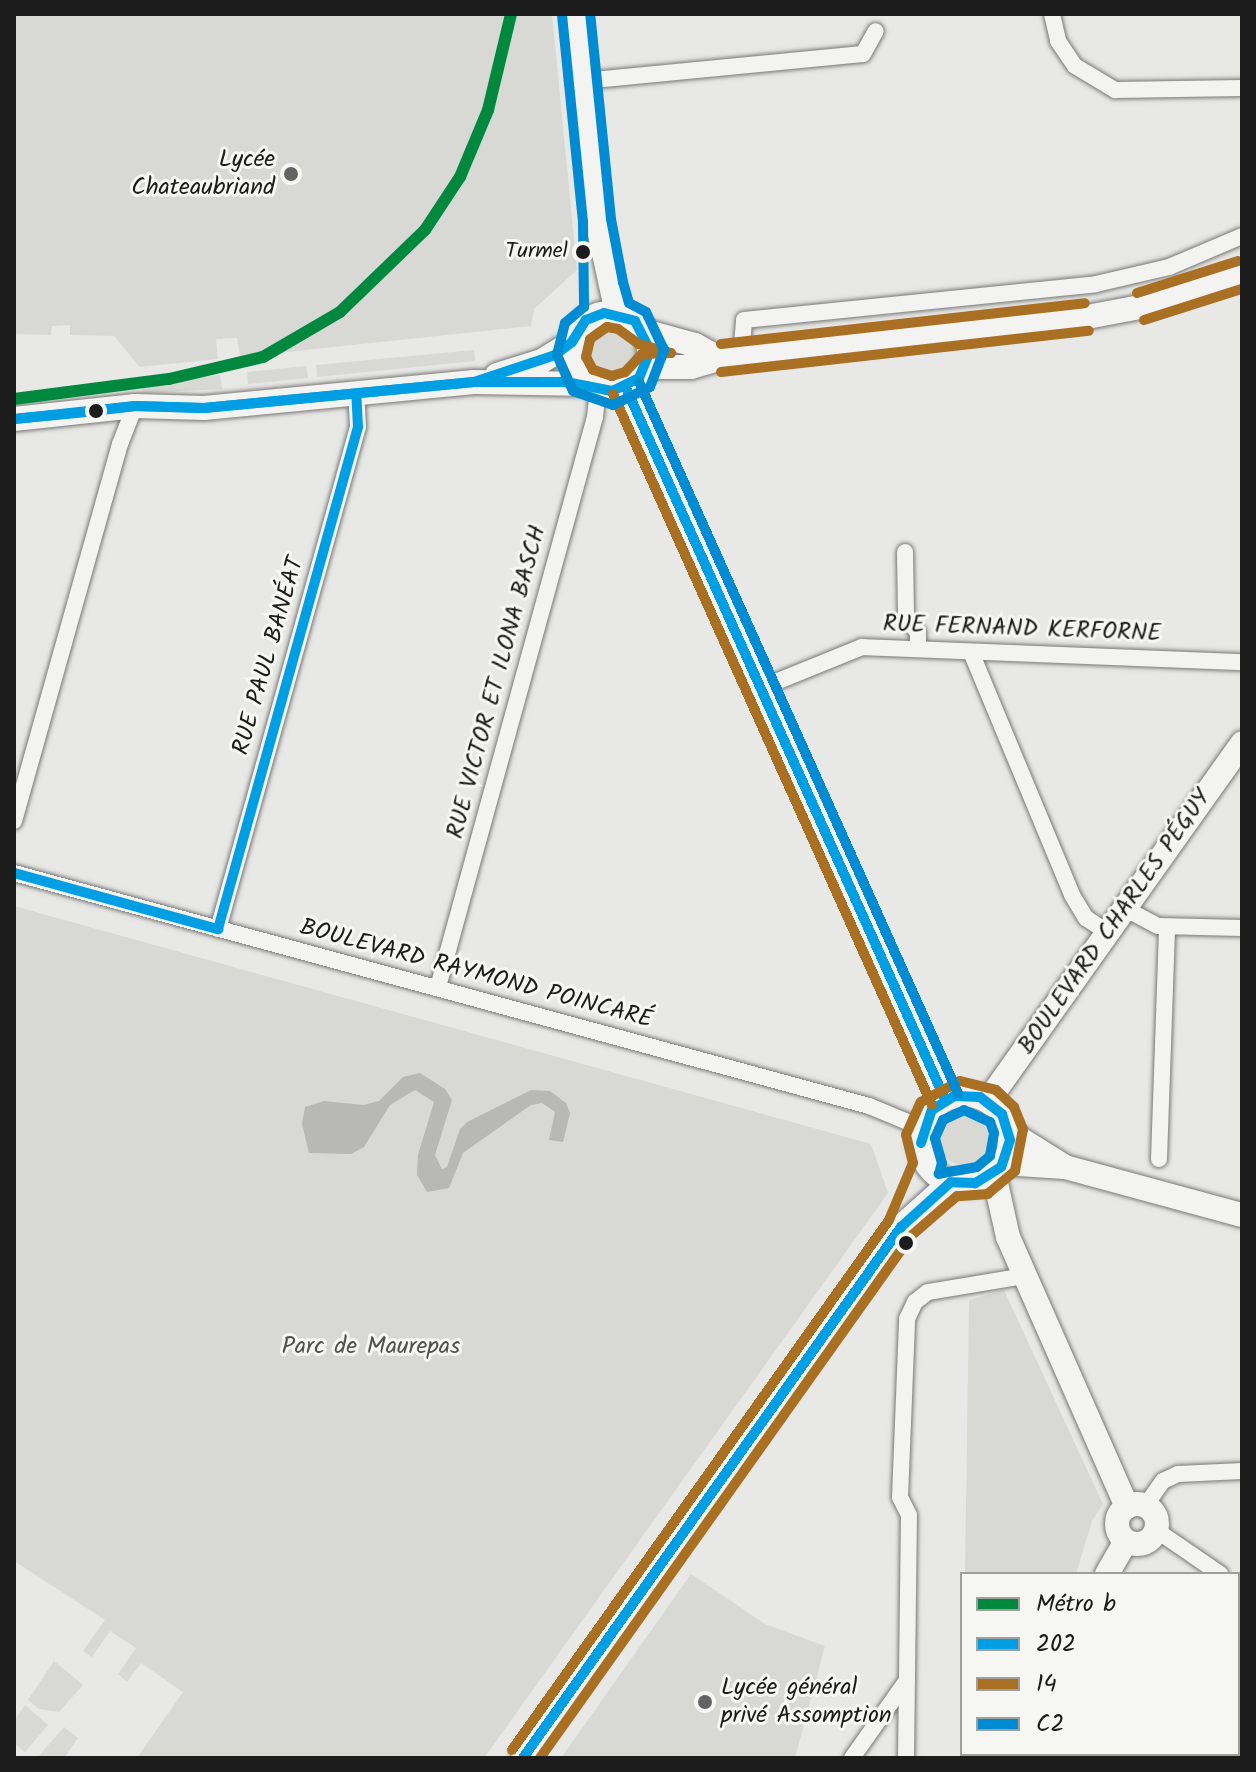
<!DOCTYPE html>
<meta charset="utf-8">
<style>
body{margin:0}
#map{position:relative;width:1256px;height:1772px;overflow:hidden;background:#e8e8e6;font-family:Kalam,sans-serif}
div>[style]{position:absolute}
.built>*{inset:0;background:#d8d8d5}
.round{border-radius:50%}
.water>*{inset:0;background:#b8b8b6}
.roads{filter:drop-shadow(0 0 2px #787877) drop-shadow(0 0 2px #787877)}
.street>*{height:16px;margin:-8px;padding:0 8px;transform-origin:8px;border-radius:8px;background:#f3f3f1}
.secondary>*{height:24px;margin:-12px;padding:0 12px;transform-origin:12px;border-radius:12px;background:#f3f3f1}
.secondary>.ring{margin:-12px;padding:0;box-sizing:content-box;background:none;border:24px solid #f3f3f1;border-radius:50%}
.bus-1>*{height:10px;margin:-5px;padding:0 5px;transform-origin:5px;border-radius:5px;background:#009fe3}
.bus-2>*{height:10px;margin:-5px;padding:0 5px;transform-origin:5px;border-radius:5px;background:#a96f23}
.bus-3>*{height:10px;margin:-5px;padding:0 5px;transform-origin:5px;border-radius:5px;background:#008bd2}
.metro-1>*{height:12px;margin:-6px;padding:0 6px;transform-origin:6px;border-radius:6px;background:#00893e}
.dots>*{width:22px;height:22px;translate:-50% -50%;box-sizing:border-box;border:4px solid #f6f6f2;border-radius:50%}
span{translate:-50% -50%;white-space:nowrap;text-align:center;line-height:1.15;-webkit-text-stroke:6px #f6f6f2;paint-order:stroke}
.bus-label{font-size:22px;color:#1c1c1c}
.right{translate:-100% -50%;text-align:right}
.poi-label{font-size:24px;color:#1c1c1c}
.left{translate:0 -50%;text-align:left}
.street-label{font-size:24px;color:#1c1c1c}
.park-label{font-size:24px;color:#51514f}
.frame{position:absolute;inset:0;border:16px solid #1c1c1c;pointer-events:none}
.legend{position:absolute;left:960px;top:1572px;width:280px;height:184px;box-sizing:border-box;background:#f6f6f2;border:2px solid #9f9f9c;margin:0;padding:10px 14px;list-style:none;font-size:24px;color:#1c1c1c}
.legend li{display:flex;align-items:center;gap:16px;height:40px}
.legend b{width:40px;border:2px solid #9f9f9c}
</style>
<div id="map">
<div class="built">
<i style="clip-path:polygon(14px 14px,552px 14px,577px 270px,534px 309px,531px 326px,240px 357px,237px 338px,216px 339px,218px 359px,140px 367px,114px 336px,70px 335px,70px 325px,52px 326px,51px 335px,14px 334px)"></i>
<i class="round" style="left:585px;top:324px;width:56px;height:56px"></i>
<i style="clip-path:polygon(474px 350px,475px 361px,317px 377px,316px 365px)"></i>
<i style="clip-path:polygon(306px 366px,308px 378px,248px 384px,247px 372px)"></i>
<i style="clip-path:polygon(220px 375px,222px 389px,143px 393px,142px 384px)"></i>
<i style="clip-path:polygon(14px 906px,871px 1144px,888px 1193px,484px 1758px,137px 1758px,183px 1692px,141px 1663px,127px 1682px,118px 1674px,136px 1648px,110px 1631px,92px 1657px,83px 1651px,105px 1620px,14px 1561px)"></i>
<i class="round" style="left:939px;top:1115px;width:50px;height:50px"></i>
<i style="clip-path:polygon(1004px 1290px,1103px 1504px,1092px 1521px,1076px 1574px,965px 1574px,969px 1300px)"></i>
<i style="clip-path:polygon(691px 1574px,765px 1624px,825px 1646px,795px 1758px,561px 1758px)"></i>
<i style="clip-path:polygon(1238px 1617px,1242px 1758px,1069px 1758px,1238px 1754px)"></i>
<i style="clip-path:polygon(54px 1661px,83px 1685px,59px 1712px,39px 1709px,28px 1700px)"></i>
<i style="clip-path:polygon(25px 1705px,48px 1725px,25px 1752px,14px 1743px,14px 1721px)"></i>
<i style="clip-path:polygon(64px 1727px,78px 1738px,64px 1758px,37px 1758px)"></i>
</div>
<div class="water">
<i style="clip-path:polygon(420px 1073px,445px 1089px,452px 1100px,435px 1155px,442px 1169px,447px 1167px,460px 1129px,467px 1122px,531px 1090px,550px 1091px,566px 1103px,570px 1113px,563px 1142px,549px 1140px,555px 1112px,542px 1103px,531px 1105px,463px 1153px,449px 1188px,427px 1192px,417px 1175px,418px 1155px,434px 1102px,415px 1090px,390px 1105px,364px 1147px,351px 1154px,309px 1153px,302px 1124px,305px 1107px,324px 1101px,364px 1105px,379px 1101px,403px 1077px)"></i>
</div>
<div class="roads">
<div class="street">
<i style="left:1052px;top:14px;width:28px;rotate:77deg"></i>
<i style="left:1058px;top:41px;width:30px;rotate:56deg"></i>
<i style="left:1075px;top:66px;width:47px;rotate:31deg"></i>
<i style="left:1115px;top:90px;width:127px;rotate:-0.9deg"></i>
<i style="left:583px;top:81px;width:281px;rotate:-5.5deg"></i>
<i style="left:863px;top:54px;width:26px;rotate:-61deg"></i>
<i style="left:741px;top:356px;width:36px;rotate:-85deg"></i>
<i style="left:744px;top:320px;width:354px;rotate:-5.8deg"></i>
<i style="left:1096px;top:284px;width:75px;rotate:-13.1deg"></i>
<i style="left:1169px;top:267px;width:79px;rotate:-23deg"></i>
<i style="left:905px;top:552px;width:66px;rotate:89.1deg"></i>
<i style="left:906px;top:618px;width:19px;rotate:51deg"></i>
<i style="left:918px;top:633px;width:16px;rotate:90deg"></i>
<i style="left:971px;top:652px;width:263px;rotate:67.4deg"></i>
<i style="left:1072px;top:895px;width:27px;rotate:59deg"></i>
<i style="left:1086px;top:918px;width:25px;rotate:34deg"></i>
<i style="left:761px;top:688px;width:109px;rotate:-22.1deg"></i>
<i style="left:862px;top:647px;width:380px;rotate:2.3deg"></i>
<i style="left:14px;top:821px;width:392px;rotate:-74.3deg"></i>
<i style="left:120px;top:444px;width:41px;rotate:-68.5deg"></i>
<i style="left:14px;top:873px;width:886px;rotate:15.24deg"></i>
<i style="left:869px;top:1106px;width:57px;rotate:22.5deg"></i>
<i style="left:1124px;top:908px;width:38px;rotate:28deg"></i>
<i style="left:1158px;top:926px;width:84px;rotate:1.4deg"></i>
<i style="left:218px;top:929px;width:521px;rotate:-74.42deg"></i>
<i style="left:358px;top:427px;width:33px;rotate:-93deg"></i>
<i style="left:438px;top:987px;width:591px;rotate:-74.6deg"></i>
<i style="left:595px;top:417px;width:28px;rotate:-84deg"></i>
<i style="left:1159px;top:1159px;width:232px;rotate:-88deg"></i>
<i style="left:1146px;top:1505px;width:29px;rotate:-55deg"></i>
<i style="left:1163px;top:1481px;width:17px;rotate:-25deg"></i>
<i style="left:1178px;top:1474px;width:64px;rotate:-2.7deg"></i>
<i style="left:1156px;top:1530px;width:78px;rotate:34.5deg"></i>
<i style="left:1238px;top:1588px;width:5px;rotate:37deg"></i>
<i style="left:852px;top:1758px;width:95px;rotate:-54.8deg"></i>
<i style="left:906px;top:1758px;width:243px;rotate:-89.3deg"></i>
<i style="left:909px;top:1515px;width:20px;rotate:-117deg"></i>
<i style="left:900px;top:1497px;width:178px;rotate:-87.7deg"></i>
<i style="left:907px;top:1319px;width:19px;rotate:-65deg"></i>
<i style="left:915px;top:1302px;width:16px;rotate:-38deg"></i>
<i style="left:928px;top:1292px;width:98px;rotate:-9.4deg"></i>
</div>
<div class="secondary">
<i style="left:576px;top:14px;width:208px;rotate:84.2deg"></i>
<i style="left:597px;top:221px;width:94px;rotate:77.7deg"></i>
<i class="ring" style="left:571px;top:313px;width:54px;height:54px"></i>
<i style="left:644px;top:331px;width:53px;rotate:15.4deg"></i>
<i style="left:695px;top:345px;width:26px;rotate:29deg"></i>
<i style="left:718px;top:358px;width:371px;rotate:-6.3deg"></i>
<i style="left:1087px;top:317px;width:54px;rotate:-10.7deg"></i>
<i style="left:1140px;top:307px;width:107px;rotate:-17.9deg"></i>
<i style="left:647px;top:367px;width:44px"></i>
<i style="left:691px;top:367px;width:37px;rotate:-16deg"></i>
<i style="left:497px;top:375px;width:47px;rotate:-17.3deg"></i>
<i style="left:542px;top:361px;width:36px;rotate:-32deg"></i>
<i style="left:626px;top:388px;width:779px;rotate:65.84deg"></i>
<i style="left:14px;top:419px;width:122px;rotate:-6.1deg"></i>
<i style="left:135px;top:406px;width:69px;rotate:1.7deg"></i>
<i style="left:204px;top:408px;width:271px;rotate:-5.5deg"></i>
<i style="left:474px;top:382px;width:114px;rotate:1deg"></i>
<i class="ring" style="left:920px;top:1095px;width:66px;height:66px"></i>
<i style="left:988px;top:1101px;width:439px;rotate:-54.6deg"></i>
<i style="left:1009px;top:1132px;width:66px;rotate:32deg"></i>
<i style="left:1003px;top:1163px;width:62px;rotate:3.7deg"></i>
<i style="left:1065px;top:1167px;width:183px;rotate:15.2deg"></i>
<i style="left:994px;top:1174px;width:65px;rotate:77.5deg"></i>
<i style="left:1008px;top:1237px;width:295px;rotate:66.2deg"></i>
<i class="ring" style="left:1117px;top:1504px;width:16px;height:16px"></i>
<i style="left:1107px;top:1574px;width:38px;rotate:-60deg"></i>
<i style="left:523px;top:1758px;width:652px;rotate:-54.55deg"></i>
<i style="left:901px;top:1227px;width:67px;rotate:-42deg"></i>
<i style="left:1049px;top:1758px;width:4px;rotate:-76deg"></i>
</div>
</div>
<div class="bus-1">
<i style="left:604px;top:313px;width:32px;rotate:14deg"></i>
<i style="left:635px;top:321px;width:34px;rotate:63deg"></i>
<i style="left:650px;top:351px;width:29px;rotate:112deg"></i>
<i style="left:639px;top:378px;width:30px;rotate:154deg"></i>
<i style="left:612px;top:391px;width:47px;rotate:-168.9deg"></i>
<i style="left:566px;top:382px;width:92px;rotate:180deg"></i>
<i style="left:474px;top:382px;width:85px;rotate:-18.4deg"></i>
<i style="left:555px;top:355px;width:21px;rotate:-37deg"></i>
<i style="left:572px;top:342px;width:26px;rotate:-58deg"></i>
<i style="left:586px;top:320px;width:19px;rotate:-21deg"></i>
<i style="left:626px;top:388px;width:779px;rotate:65.84deg"></i>
<i style="left:135px;top:406px;width:69px;rotate:1.7deg"></i>
<i style="left:135px;top:406px;width:69px;rotate:1.7deg"></i>
<i style="left:135px;top:406px;width:38px;rotate:173deg"></i>
<i style="left:97px;top:411px;width:83px;rotate:174.5deg"></i>
<i style="left:14px;top:419px;width:122px;rotate:-6.1deg"></i>
<i style="left:204px;top:408px;width:271px;rotate:-5.5deg"></i>
<i style="left:204px;top:408px;width:271px;rotate:-5.5deg"></i>
<i style="left:14px;top:873px;width:212px;rotate:15.4deg"></i>
<i style="left:218px;top:929px;width:521px;rotate:-74.42deg"></i>
<i style="left:358px;top:427px;width:33px;rotate:-93deg"></i>
<i style="left:921px;top:1143px;width:35px;rotate:-72deg"></i>
<i style="left:932px;top:1110px;width:26px;rotate:-32deg"></i>
<i style="left:954px;top:1096px;width:26px;rotate:2deg"></i>
<i style="left:980px;top:1097px;width:28px;rotate:38deg"></i>
<i style="left:1002px;top:1114px;width:27px;rotate:73deg"></i>
<i style="left:1010px;top:1140px;width:28px;rotate:108deg"></i>
<i style="left:1001px;top:1167px;width:31px;rotate:148deg"></i>
<i style="left:975px;top:1183px;width:24px;rotate:-178deg"></i>
<i style="left:523px;top:1758px;width:652px;rotate:-54.55deg"></i>
<i style="left:901px;top:1227px;width:67px;rotate:-42deg"></i>
</div>
<div class="bus-2">
<i style="left:1137px;top:293px;width:106px;rotate:-17.6deg"></i>
<i style="left:1144px;top:320px;width:103px;rotate:-17.6deg"></i>
<i style="left:607px;top:327px;width:11px;rotate:10deg"></i>
<i style="left:618px;top:329px;width:26px;rotate:36deg"></i>
<i style="left:639px;top:344px;width:33px;rotate:16deg"></i>
<i style="left:671px;top:353px;width:29px;rotate:178deg"></i>
<i style="left:642px;top:354px;width:25px;rotate:133deg"></i>
<i style="left:625px;top:372px;width:14px;rotate:163deg"></i>
<i style="left:612px;top:376px;width:20px;rotate:-162deg"></i>
<i style="left:593px;top:370px;width:15px;rotate:-118deg"></i>
<i style="left:586px;top:357px;width:18px;rotate:-77deg"></i>
<i style="left:590px;top:339px;width:21px;rotate:-35deg"></i>
<i style="left:721px;top:344px;width:366px;rotate:-6.4deg"></i>
<i style="left:721px;top:372px;width:370px;rotate:-6.4deg"></i>
<i style="left:613px;top:394px;width:779px;rotate:65.84deg"></i>
<i style="left:512px;top:1750px;width:650px;rotate:-54.57deg"></i>
<i style="left:889px;top:1220px;width:62px;rotate:-67.2deg"></i>
<i style="left:913px;top:1163px;width:29px;rotate:-104deg"></i>
<i style="left:906px;top:1135px;width:36px;rotate:-66deg"></i>
<i style="left:921px;top:1102px;width:44px;rotate:-28.3deg"></i>
<i style="left:960px;top:1081px;width:37px;rotate:14deg"></i>
<i style="left:996px;top:1090px;width:25px;rotate:43deg"></i>
<i style="left:1014px;top:1107px;width:24px;rotate:68deg"></i>
<i style="left:1023px;top:1129px;width:43px;rotate:100.8deg"></i>
<i style="left:1015px;top:1171px;width:35px;rotate:140deg"></i>
<i style="left:988px;top:1194px;width:31px;rotate:176deg"></i>
<i style="left:957px;top:1196px;width:61px;rotate:139deg"></i>
<i style="left:911px;top:1236px;width:640px;rotate:125.4deg"></i>
</div>
<div class="bus-3">
<i style="left:562px;top:15px;width:208px;rotate:84.2deg"></i>
<i style="left:583px;top:222px;width:85px;rotate:89.3deg"></i>
<i style="left:584px;top:307px;width:25px;rotate:140deg"></i>
<i style="left:565px;top:323px;width:33px;rotate:104deg"></i>
<i style="left:557px;top:355px;width:39px;rotate:66deg"></i>
<i style="left:573px;top:391px;width:42px;rotate:19.3deg"></i>
<i style="left:613px;top:405px;width:41px;rotate:-25.9deg"></i>
<i style="left:650px;top:387px;width:40px;rotate:-69deg"></i>
<i style="left:664px;top:350px;width:42px;rotate:-115.3deg"></i>
<i style="left:646px;top:312px;width:19px;rotate:-152deg"></i>
<i style="left:629px;top:303px;width:22px;rotate:-106deg"></i>
<i style="left:623px;top:282px;width:64px;rotate:-100.8deg"></i>
<i style="left:611px;top:219px;width:206px;rotate:-95.8deg"></i>
<i style="left:639px;top:382px;width:779px;rotate:65.84deg"></i>
<i style="left:964px;top:1110px;width:29px;rotate:25deg"></i>
<i style="left:990px;top:1122px;width:12px;rotate:70deg"></i>
<i style="left:994px;top:1133px;width:23px;rotate:100deg"></i>
<i style="left:990px;top:1156px;width:17px;rotate:140deg"></i>
<i style="left:977px;top:1167px;width:39px;rotate:170deg"></i>
<i style="left:939px;top:1174px;width:11px;rotate:-75deg"></i>
<i style="left:942px;top:1163px;width:26px;rotate:-106deg"></i>
<i style="left:935px;top:1138px;width:20px;rotate:-66deg"></i>
<i style="left:943px;top:1120px;width:23px;rotate:-25deg"></i>
</div>
<div class="metro-1">
<i style="left:14px;top:399px;width:156px;rotate:-7.4deg"></i>
<i style="left:169px;top:379px;width:97px;rotate:-13.2deg"></i>
<i style="left:263px;top:357px;width:89px;rotate:-30.3deg"></i>
<i style="left:340px;top:312px;width:118px;rotate:-44deg"></i>
<i style="left:425px;top:230px;width:64px;rotate:-56.6deg"></i>
<i style="left:460px;top:177px;width:73px;rotate:-67.3deg"></i>
<i style="left:488px;top:110px;width:99px;rotate:-76.5deg"></i>
</div>
<div class="dots">
<i style="left:291px;top:174px;background:#636363"></i>
<i style="left:583px;top:252px;background:#1c1c1c"></i>
<i style="left:96px;top:411px;background:#1c1c1c"></i>
<i style="left:906px;top:1243px;background:#1c1c1c"></i>
<i style="left:705px;top:1702px;background:#636363"></i>
</div>
<div class="bus-label">
<span class="right" style="left:568px;top:252px">Turmel</span>
</div>
<div class="poi-label">
<span class="right" style="left:275px;top:174px">Lycée<br>Chateaubriand</span>
<span class="left" style="left:721px;top:1702px">Lycée général<br>privé Assomption</span>
</div>
<div class="street-label">
<span style="left:1022px;top:629px;rotate:2deg">RUE FERNAND KERFORNE</span>
<span style="left:269px;top:656px;rotate:-74deg">RUE PAUL BANÉAT</span>
<span style="left:497px;top:682px;rotate:-75deg">RUE VICTOR ET ILONA BASCH</span>
<span style="left:1115px;top:922px;rotate:-55deg">BOULEVARD CHARLES PÉGUY</span>
<span style="left:476px;top:974px;rotate:15deg">BOULEVARD RAYMOND POINCARÉ</span>
</div>
<div class="park-label">
<span style="left:371px;top:1347px">Parc de Maurepas</span>
</div>
<div class="frame"></div>
<ul class="legend">
<li><b style="height:10px;background:#00893e"></b>Métro b</li>
<li><b style="height:10px;background:#009fe3"></b>202</li>
<li><b style="height:10px;background:#a96f23"></b>14</li>
<li><b style="height:10px;background:#008bd2"></b>C2</li>
</ul>
</div>
